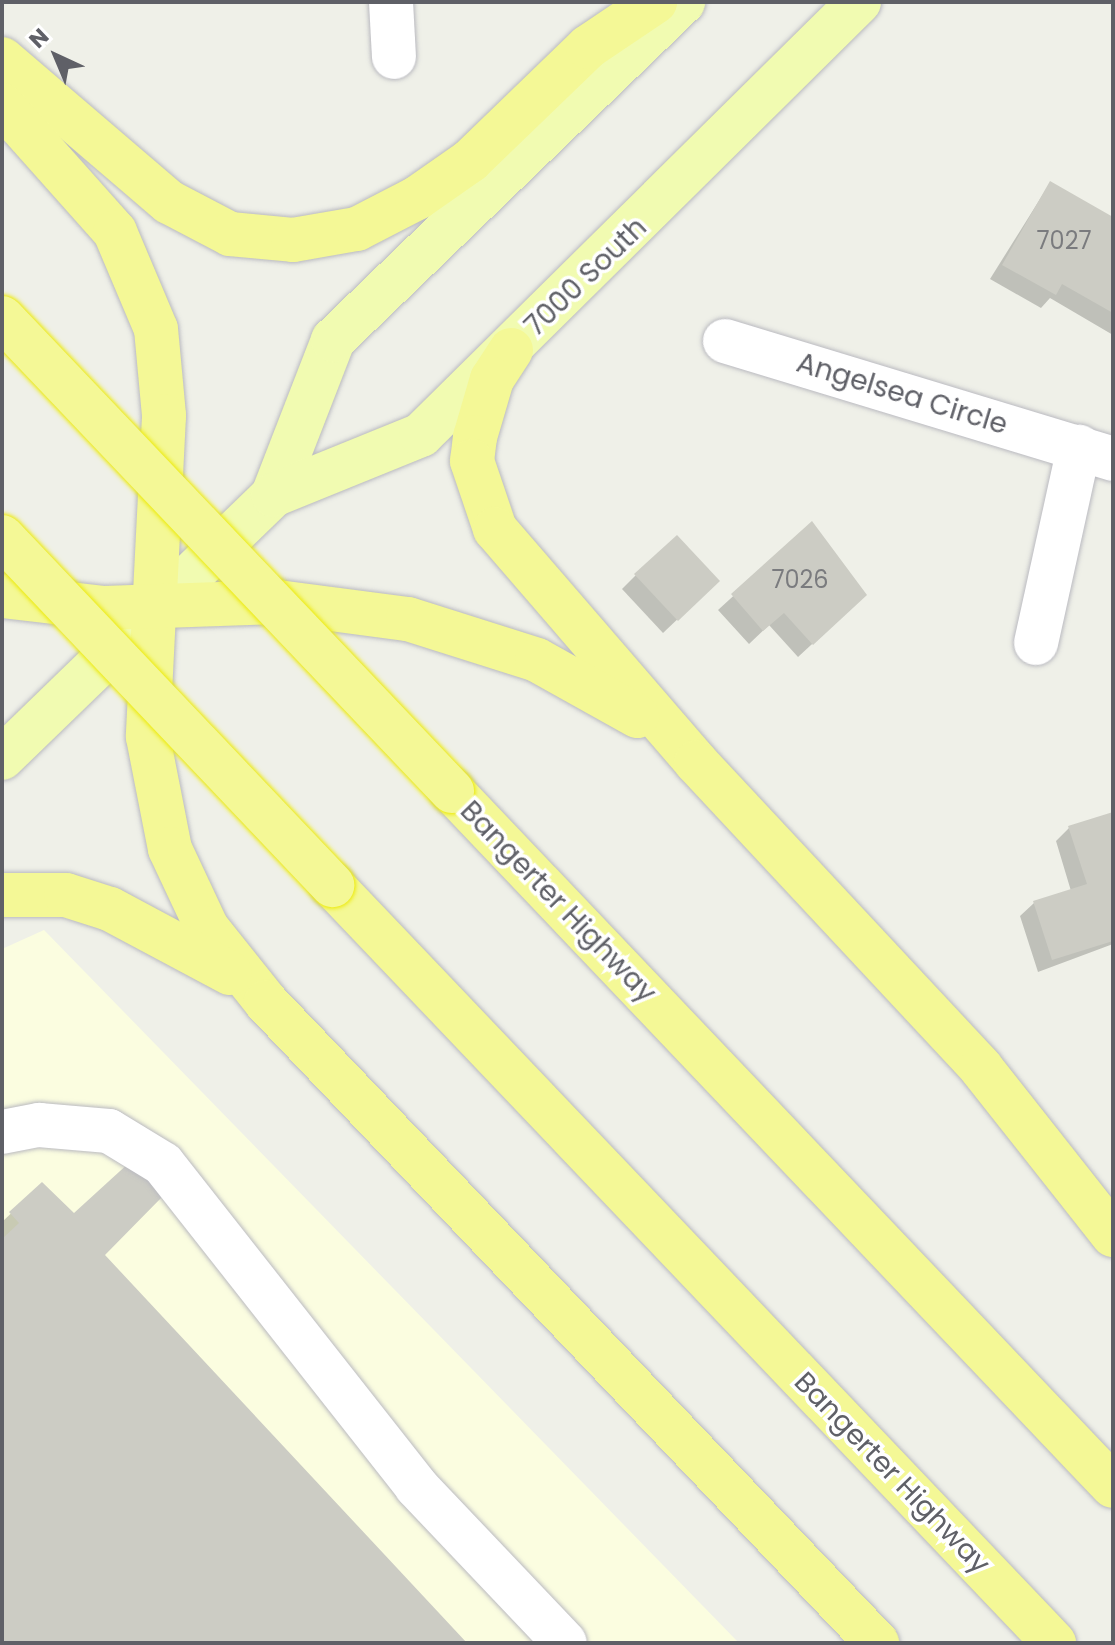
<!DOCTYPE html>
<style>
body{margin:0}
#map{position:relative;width:1115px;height:1645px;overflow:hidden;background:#eff0e8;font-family:Poppins,sans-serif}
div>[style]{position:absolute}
.commercial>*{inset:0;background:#fbfde0}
.shadow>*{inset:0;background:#0003}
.building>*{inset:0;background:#ccccc4}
.roads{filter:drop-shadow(0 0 2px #babac0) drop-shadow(0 0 2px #babac0)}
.minor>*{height:44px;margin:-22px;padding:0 22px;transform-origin:22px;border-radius:22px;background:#fff}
.major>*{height:44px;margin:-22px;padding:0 22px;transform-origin:22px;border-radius:22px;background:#f1fbb1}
.highway>*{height:44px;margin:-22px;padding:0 22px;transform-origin:22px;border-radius:22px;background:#f4f896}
.bridges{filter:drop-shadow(0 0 2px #ecea0b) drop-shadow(0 0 2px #ecea0b)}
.highway-bridge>*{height:44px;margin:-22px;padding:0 22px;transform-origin:22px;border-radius:22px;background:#f4f896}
span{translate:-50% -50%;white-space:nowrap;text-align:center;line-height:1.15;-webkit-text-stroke:7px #fff;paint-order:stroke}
.number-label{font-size:24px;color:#7a7b7e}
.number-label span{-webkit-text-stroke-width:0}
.street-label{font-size:28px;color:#5f6067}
.frame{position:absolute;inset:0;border:4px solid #5f6067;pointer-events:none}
.north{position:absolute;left:16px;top:16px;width:80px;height:80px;-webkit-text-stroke:6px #fff;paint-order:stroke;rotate:316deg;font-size:22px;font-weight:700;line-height:32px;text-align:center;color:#5f6067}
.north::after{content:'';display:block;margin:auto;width:28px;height:36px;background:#5f6067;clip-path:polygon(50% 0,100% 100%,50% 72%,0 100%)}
</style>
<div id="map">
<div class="commercial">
<i style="clip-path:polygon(44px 930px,739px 1643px,2px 1643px,2px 949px)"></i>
</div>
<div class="shadow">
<i style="clip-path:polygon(1050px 183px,1113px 220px,1113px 335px,1050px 298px,1041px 308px,990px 279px)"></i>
<i style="clip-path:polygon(812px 524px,850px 609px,798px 657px,769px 625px,749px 644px,718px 610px)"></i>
<i style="clip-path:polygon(636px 575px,704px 594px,663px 633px,622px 589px)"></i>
<i style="clip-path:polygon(1113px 814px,1113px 944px,1038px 972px,1020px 916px,1034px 903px,1071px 891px,1056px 841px,1069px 828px)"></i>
<i style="clip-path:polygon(42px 1184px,102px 1255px,465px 1643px,2px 1643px,2px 1222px)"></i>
</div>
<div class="building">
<i style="clip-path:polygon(1050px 181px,1113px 217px,1113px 313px,1062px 284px,1056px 295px,1002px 265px)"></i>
<i style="clip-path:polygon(812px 521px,867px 595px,813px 645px,784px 613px,763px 631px,731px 594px)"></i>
<i style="clip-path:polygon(677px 535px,720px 581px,678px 621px,634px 574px)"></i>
<i style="clip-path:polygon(1113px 812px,1113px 941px,1052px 960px,1033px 901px,1087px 884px,1068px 826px)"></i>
<i style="clip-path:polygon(131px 1161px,163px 1196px,105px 1255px,467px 1643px,2px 1643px,2px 1239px,19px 1223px,9px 1212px,42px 1182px,74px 1213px)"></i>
</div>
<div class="roads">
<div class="minor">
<i style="left:391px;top:2px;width:55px;rotate:86.9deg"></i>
<i style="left:725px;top:341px;width:406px;rotate:16.9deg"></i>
<i style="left:1036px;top:643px;width:201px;rotate:-77.6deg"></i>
<i style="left:2px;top:1132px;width:38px;rotate:-11deg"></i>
<i style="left:39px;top:1125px;width:70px;rotate:4.9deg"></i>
<i style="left:109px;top:1131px;width:63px;rotate:31.4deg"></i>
<i style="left:163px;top:1164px;width:410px;rotate:51.8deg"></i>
<i style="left:416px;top:1486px;width:216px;rotate:46.5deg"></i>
</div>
<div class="major">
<i style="left:273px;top:495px;width:166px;rotate:-68.8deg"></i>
<i style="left:333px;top:340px;width:487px;rotate:-44deg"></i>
<i style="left:2px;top:758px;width:378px;rotate:-44.1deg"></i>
<i style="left:273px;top:495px;width:160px;rotate:-22.1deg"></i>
<i style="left:421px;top:435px;width:616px;rotate:-44.67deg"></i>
</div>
<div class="highway">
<i style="left:2px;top:59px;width:220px;rotate:40.6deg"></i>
<i style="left:169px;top:202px;width:69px;rotate:27.7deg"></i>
<i style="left:230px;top:234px;width:63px;rotate:5.4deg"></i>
<i style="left:293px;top:240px;width:65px;rotate:-9.8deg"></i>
<i style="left:357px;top:229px;width:68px;rotate:-27.3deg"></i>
<i style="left:417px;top:198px;width:65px;rotate:-34.9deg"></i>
<i style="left:470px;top:161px;width:164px;rotate:-44deg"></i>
<i style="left:588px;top:47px;width:81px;rotate:-33.9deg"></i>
<i style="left:2px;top:105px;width:170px;rotate:48.3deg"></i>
<i style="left:115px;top:232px;width:105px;rotate:67.1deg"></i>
<i style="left:156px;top:329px;width:87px;rotate:84.7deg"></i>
<i style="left:164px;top:416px;width:321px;rotate:92.9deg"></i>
<i style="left:148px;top:737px;width:114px;rotate:78.9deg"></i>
<i style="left:170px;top:849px;width:87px;rotate:64.9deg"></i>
<i style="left:207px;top:928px;width:95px;rotate:51.4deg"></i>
<i style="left:266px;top:1002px;width:886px;rotate:46.37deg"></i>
<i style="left:511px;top:350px;width:35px;rotate:123deg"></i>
<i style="left:492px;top:379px;width:60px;rotate:106.3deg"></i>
<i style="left:475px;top:437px;width:24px;rotate:97deg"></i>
<i style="left:472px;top:461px;width:72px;rotate:71.3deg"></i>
<i style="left:495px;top:529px;width:308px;rotate:49.2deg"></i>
<i style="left:696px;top:762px;width:418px;rotate:47deg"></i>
<i style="left:981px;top:1068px;width:213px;rotate:51.7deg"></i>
<i style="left:2px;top:596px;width:103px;rotate:6.7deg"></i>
<i style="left:104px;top:608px;width:174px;rotate:-2deg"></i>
<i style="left:278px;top:602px;width:131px;rotate:7.5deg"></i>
<i style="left:408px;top:619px;width:135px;rotate:17.6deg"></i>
<i style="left:537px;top:660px;width:115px;rotate:29.2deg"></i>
<i style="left:452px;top:791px;width:959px;rotate:46.44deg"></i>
<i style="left:332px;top:885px;width:1047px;rotate:46.39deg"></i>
<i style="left:2px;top:895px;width:64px"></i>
<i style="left:66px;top:895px;width:46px;rotate:17.7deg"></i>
<i style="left:110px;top:909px;width:136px;rotate:28.1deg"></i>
</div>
</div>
<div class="bridges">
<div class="highway-bridge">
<i style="left:2px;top:318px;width:653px;rotate:46.43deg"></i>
<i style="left:2px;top:537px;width:480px;rotate:46.5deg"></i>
</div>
</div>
<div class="number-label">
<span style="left:1064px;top:241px">7027</span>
<span style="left:800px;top:580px">7026</span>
</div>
<div class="street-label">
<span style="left:586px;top:277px;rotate:-44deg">7000 South</span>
<span style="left:902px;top:394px;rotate:17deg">Angelsea Circle</span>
<span style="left:558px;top:902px;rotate:46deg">Bangerter Highway</span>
<span style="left:892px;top:1473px;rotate:46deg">Bangerter Highway</span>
</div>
<div class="frame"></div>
<div class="north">N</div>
</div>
